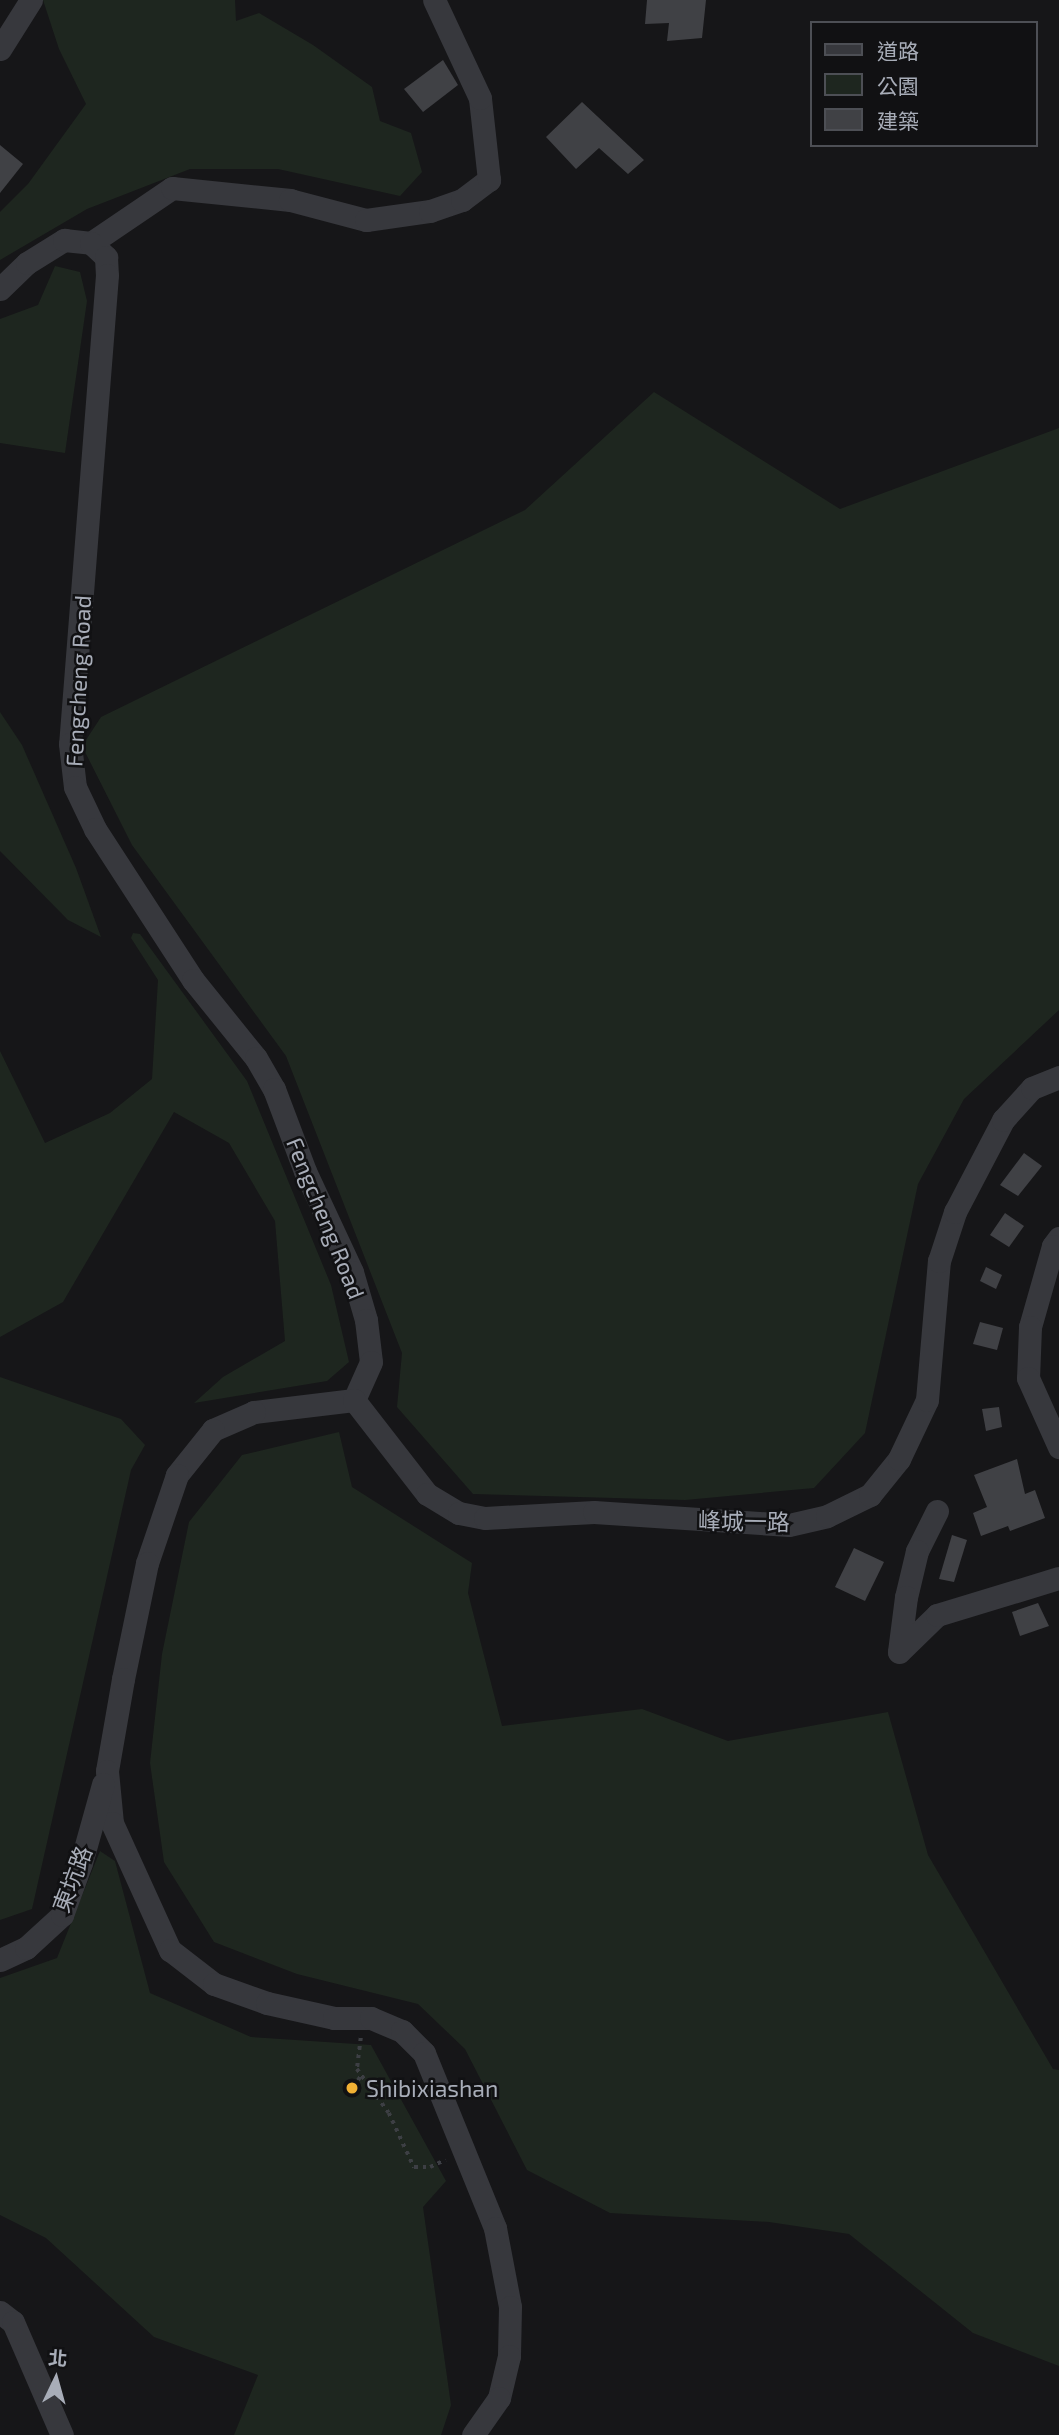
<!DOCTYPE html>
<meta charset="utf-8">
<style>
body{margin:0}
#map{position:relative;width:1059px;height:2435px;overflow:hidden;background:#161618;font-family:"Exo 2","Noto Sans TC",sans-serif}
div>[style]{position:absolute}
.green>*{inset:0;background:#1e261f}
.building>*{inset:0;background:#404145}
.path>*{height:3.5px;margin-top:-1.75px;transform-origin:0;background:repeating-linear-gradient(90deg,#3d3f44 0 3.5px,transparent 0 8.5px)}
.minor>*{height:23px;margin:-11.5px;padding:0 11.5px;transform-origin:11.5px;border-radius:11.5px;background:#37383d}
.dots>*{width:19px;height:19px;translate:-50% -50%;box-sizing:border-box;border:4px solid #111113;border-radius:50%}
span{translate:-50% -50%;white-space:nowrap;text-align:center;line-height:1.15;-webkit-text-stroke:5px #111113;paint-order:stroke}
.street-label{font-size:23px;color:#a8adb8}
.poi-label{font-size:23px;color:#a8adb8}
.left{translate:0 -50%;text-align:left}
.legend{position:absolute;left:810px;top:21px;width:228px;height:126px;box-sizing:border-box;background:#111113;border:2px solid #4d4f55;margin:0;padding:9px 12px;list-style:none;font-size:21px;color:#a8adb8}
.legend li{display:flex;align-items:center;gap:14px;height:35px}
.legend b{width:35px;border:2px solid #4d4f55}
.north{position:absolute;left:21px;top:2344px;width:70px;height:70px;-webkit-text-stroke:5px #111113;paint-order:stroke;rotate:5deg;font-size:19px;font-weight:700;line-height:28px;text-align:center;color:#a8adb8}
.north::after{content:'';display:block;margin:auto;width:24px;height:32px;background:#a8adb8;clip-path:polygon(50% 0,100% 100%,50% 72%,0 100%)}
</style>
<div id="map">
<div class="green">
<i style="clip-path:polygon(43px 0,235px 0,236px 21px,259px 13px,313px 45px,372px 87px,380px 121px,411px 133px,422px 172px,400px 196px,278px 169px,190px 169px,87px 209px,0 260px,0 212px,28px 184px,86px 104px,59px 49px)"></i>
<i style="clip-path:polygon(55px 266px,80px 272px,87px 301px,65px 453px,0 443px,0 319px,38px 305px)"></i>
<i style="clip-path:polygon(654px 392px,840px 509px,1059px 428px,1059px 1010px,964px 1099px,918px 1184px,865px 1433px,814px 1488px,685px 1500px,473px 1494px,397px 1407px,402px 1353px,286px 1056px,132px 845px,82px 746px,101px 717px,525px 510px)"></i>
<i style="clip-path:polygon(0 712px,22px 745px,76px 868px,101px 937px,68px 920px,0 851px)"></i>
<i style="clip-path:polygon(133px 933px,140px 934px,247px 1081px,331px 1285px,349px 1362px,327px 1381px,194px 1403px,223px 1377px,285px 1341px,275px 1221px,229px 1143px,174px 1112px,63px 1302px,0 1337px,0 1051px,45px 1143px,110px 1113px,152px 1079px,158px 980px,131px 938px)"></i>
<i style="clip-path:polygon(0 1377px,121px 1419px,145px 1445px,131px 1470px,32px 1909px,0 1920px)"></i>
<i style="clip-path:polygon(339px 1432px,352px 1487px,472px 1563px,468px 1593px,502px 1726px,642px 1709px,728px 1741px,888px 1712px,928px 1855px,1053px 2069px,1059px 2070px,1059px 2366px,973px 2333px,849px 2234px,769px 2222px,610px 2213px,527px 2170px,465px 2049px,418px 2004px,297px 1974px,214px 1942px,164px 1862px,150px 1763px,162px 1654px,189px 1522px,242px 1455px)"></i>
<i style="clip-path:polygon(100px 1851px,115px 1861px,150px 1993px,251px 2037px,371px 2045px,446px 2181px,423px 2207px,451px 2405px,441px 2435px,234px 2435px,258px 2375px,154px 2337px,46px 2238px,0 2215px,0 1978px,57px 1958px)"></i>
</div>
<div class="building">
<i style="clip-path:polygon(647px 0,706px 0,702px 38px,667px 41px,669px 23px,645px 24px)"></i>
<i style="clip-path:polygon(443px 60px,458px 85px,423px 112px,404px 89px)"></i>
<i style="clip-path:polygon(582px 102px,644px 160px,628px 174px,599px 148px,576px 169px,546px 137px)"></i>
<i style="clip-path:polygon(0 145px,23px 164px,0 193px)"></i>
<i style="clip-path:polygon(1024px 1153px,1042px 1166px,1018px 1196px,1000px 1185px)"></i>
<i style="clip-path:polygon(1005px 1213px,1024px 1226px,1009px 1247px,990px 1235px)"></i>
<i style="clip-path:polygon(986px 1267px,1002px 1275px,996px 1289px,980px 1281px)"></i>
<i style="clip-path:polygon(980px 1322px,1003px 1328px,997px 1350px,973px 1344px)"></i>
<i style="clip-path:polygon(999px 1407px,1002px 1427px,986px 1431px,982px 1409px)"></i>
<i style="clip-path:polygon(1017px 1459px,1025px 1494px,1035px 1490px,1045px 1518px,1010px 1531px,1008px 1526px,981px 1536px,973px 1513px,987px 1507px,974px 1475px)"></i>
<i style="clip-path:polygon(952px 1535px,967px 1540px,954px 1582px,939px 1579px)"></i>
<i style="clip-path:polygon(854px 1548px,884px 1562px,865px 1601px,835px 1587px)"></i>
<i style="clip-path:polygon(1038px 1603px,1049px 1626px,1020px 1636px,1012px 1612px)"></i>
</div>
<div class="path">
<i style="left:361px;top:2038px;width:31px;rotate:97deg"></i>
<i style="left:357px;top:2069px;width:54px;rotate:54deg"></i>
<i style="left:389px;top:2113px;width:60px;rotate:65.2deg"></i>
<i style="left:414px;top:2167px;width:16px"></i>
<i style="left:430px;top:2167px;width:17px;rotate:-25deg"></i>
<i style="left:353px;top:2087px;width:16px;rotate:-55deg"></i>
</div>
<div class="minor">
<i style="left:0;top:49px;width:58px;rotate:-57.7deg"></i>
<i style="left:91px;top:243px;width:98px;rotate:-34.2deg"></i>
<i style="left:172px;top:188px;width:119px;rotate:5.8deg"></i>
<i style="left:290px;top:200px;width:79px;rotate:14.7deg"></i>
<i style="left:366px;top:220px;width:65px;rotate:-8deg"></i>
<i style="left:430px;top:211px;width:34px;rotate:-19deg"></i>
<i style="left:462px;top:200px;width:34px;rotate:-37deg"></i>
<i style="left:489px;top:180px;width:82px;rotate:-96.3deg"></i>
<i style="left:480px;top:98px;width:108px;rotate:-115.1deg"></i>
<i style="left:0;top:289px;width:37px;rotate:-44deg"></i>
<i style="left:27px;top:263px;width:44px;rotate:-31.9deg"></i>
<i style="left:64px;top:240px;width:27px;rotate:6deg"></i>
<i style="left:91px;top:243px;width:21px;rotate:43deg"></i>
<i style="left:106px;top:257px;width:18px;rotate:87deg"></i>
<i style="left:107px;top:275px;width:470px;rotate:94.5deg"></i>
<i style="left:70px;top:744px;width:43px;rotate:83.4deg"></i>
<i style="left:75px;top:787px;width:47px;rotate:64.5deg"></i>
<i style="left:95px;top:829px;width:180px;rotate:57deg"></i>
<i style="left:193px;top:980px;width:100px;rotate:51.1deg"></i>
<i style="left:256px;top:1058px;width:36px;rotate:60deg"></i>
<i style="left:274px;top:1089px;width:88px;rotate:69.3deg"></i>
<i style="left:305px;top:1171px;width:111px;rotate:65deg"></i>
<i style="left:352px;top:1272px;width:50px;rotate:73.7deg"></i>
<i style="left:366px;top:1320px;width:42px;rotate:83.2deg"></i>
<i style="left:371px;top:1362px;width:42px;rotate:114.1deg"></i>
<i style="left:354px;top:1400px;width:101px;rotate:173.2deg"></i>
<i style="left:254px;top:1412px;width:45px;rotate:156.3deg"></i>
<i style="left:213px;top:1430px;width:58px;rotate:128.7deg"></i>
<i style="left:177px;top:1475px;width:93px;rotate:108.8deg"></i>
<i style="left:147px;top:1563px;width:118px;rotate:101.7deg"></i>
<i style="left:123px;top:1679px;width:93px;rotate:99.9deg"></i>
<i style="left:107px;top:1771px;width:52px;rotate:84.5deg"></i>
<i style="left:112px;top:1823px;width:140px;rotate:65.5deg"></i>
<i style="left:170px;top:1950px;width:56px;rotate:37.7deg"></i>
<i style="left:214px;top:1984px;width:56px;rotate:19.7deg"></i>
<i style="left:267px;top:2003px;width:69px;rotate:12.6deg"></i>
<i style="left:334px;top:2018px;width:37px"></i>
<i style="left:371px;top:2018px;width:34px;rotate:23deg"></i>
<i style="left:402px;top:2031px;width:31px;rotate:45deg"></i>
<i style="left:424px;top:2053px;width:189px;rotate:67.9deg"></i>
<i style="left:495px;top:2228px;width:80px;rotate:79.2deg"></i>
<i style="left:510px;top:2307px;width:49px;rotate:91.2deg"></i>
<i style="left:509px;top:2356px;width:43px;rotate:103.4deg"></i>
<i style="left:499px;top:2398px;width:45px;rotate:125.1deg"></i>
<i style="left:1059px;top:1238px;width:10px;rotate:127deg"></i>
<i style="left:1053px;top:1246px;width:84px;rotate:105.9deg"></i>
<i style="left:1030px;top:1327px;width:51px;rotate:92.2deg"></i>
<i style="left:1028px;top:1378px;width:76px;rotate:65.8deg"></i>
<i style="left:354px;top:1400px;width:119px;rotate:52.2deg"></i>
<i style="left:427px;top:1494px;width:37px;rotate:31deg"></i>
<i style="left:459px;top:1513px;width:26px;rotate:11deg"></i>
<i style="left:485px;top:1518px;width:109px;rotate:-3.2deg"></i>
<i style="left:594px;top:1512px;width:195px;rotate:3.8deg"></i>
<i style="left:789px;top:1525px;width:39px;rotate:-13deg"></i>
<i style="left:827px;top:1516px;width:48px;rotate:-26deg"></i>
<i style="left:870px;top:1495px;width:46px;rotate:-51.1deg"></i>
<i style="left:899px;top:1459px;width:65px;rotate:-64.6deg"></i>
<i style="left:927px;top:1400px;width:140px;rotate:-85.1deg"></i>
<i style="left:939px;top:1261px;width:52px;rotate:-71.9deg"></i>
<i style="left:955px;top:1212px;width:104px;rotate:-62.4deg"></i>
<i style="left:1003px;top:1120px;width:43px;rotate:-47.8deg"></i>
<i style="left:1032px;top:1088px;width:29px;rotate:-22deg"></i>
<i style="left:937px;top:1511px;width:45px;rotate:116.6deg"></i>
<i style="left:917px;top:1551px;width:47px;rotate:103.4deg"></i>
<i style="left:906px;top:1597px;width:55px;rotate:97.3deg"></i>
<i style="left:899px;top:1652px;width:53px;rotate:-44.2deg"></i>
<i style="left:937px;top:1615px;width:127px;rotate:-16.9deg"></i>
<i style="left:0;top:1960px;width:29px;rotate:-25deg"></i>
<i style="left:26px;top:1948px;width:49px;rotate:-42.5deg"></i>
<i style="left:62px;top:1915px;width:55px;rotate:-69.9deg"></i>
<i style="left:81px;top:1863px;width:82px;rotate:-74.4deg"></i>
<i style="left:0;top:2312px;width:16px;rotate:38deg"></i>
<i style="left:13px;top:2322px;width:123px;rotate:66.6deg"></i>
</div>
<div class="dots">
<i style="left:352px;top:2088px;background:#f2b134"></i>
</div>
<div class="street-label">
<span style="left:78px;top:681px;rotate:-87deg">Fengcheng Road</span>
<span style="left:326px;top:1218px;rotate:68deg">Fengcheng Road</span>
<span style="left:744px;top:1521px;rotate:1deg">峰城一路</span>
<span style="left:72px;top:1879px;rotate:-69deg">東坑路</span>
</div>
<div class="poi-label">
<span class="left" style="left:366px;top:2088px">Shibixiashan</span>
</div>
<ul class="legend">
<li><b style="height:9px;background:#37383d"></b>道路</li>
<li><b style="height:19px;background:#1e261f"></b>公園</li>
<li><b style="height:19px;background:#404145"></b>建築</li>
</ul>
<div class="north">北</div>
</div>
